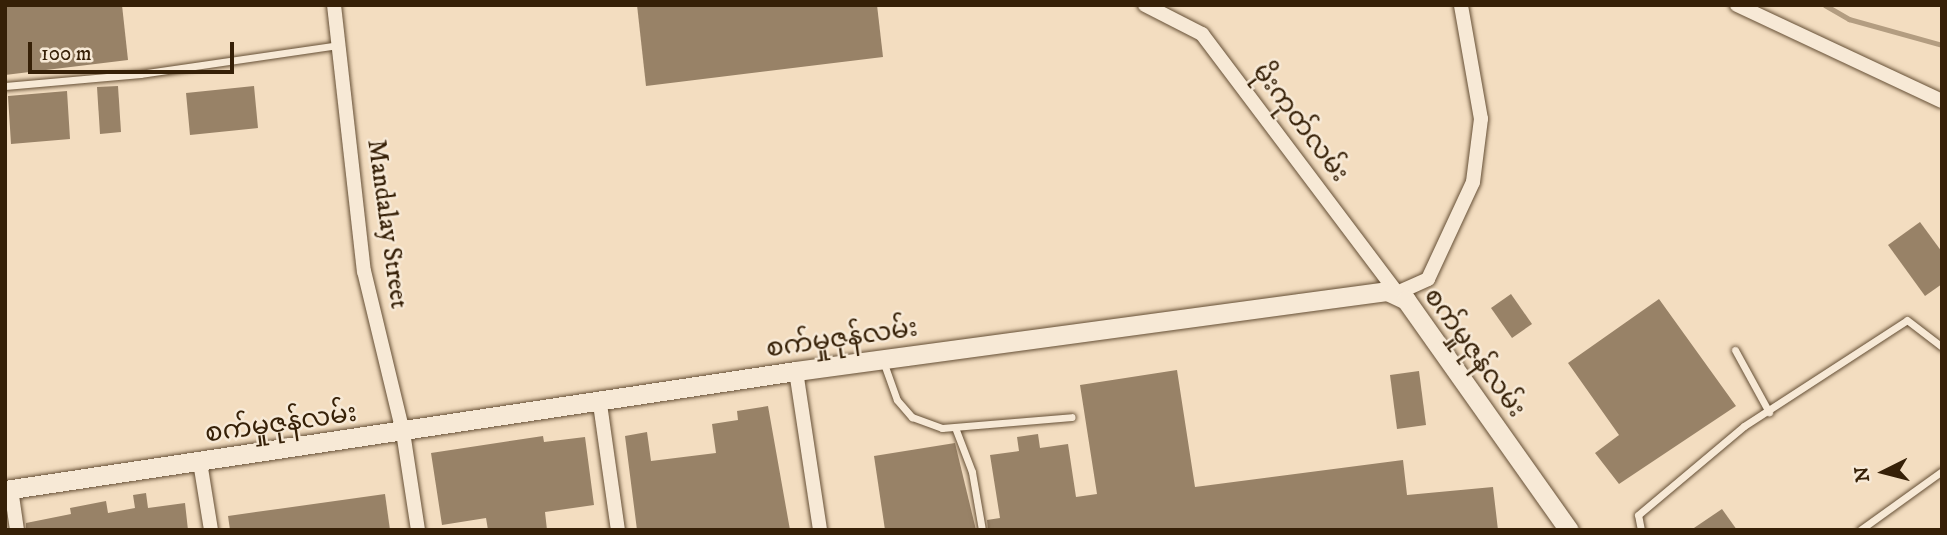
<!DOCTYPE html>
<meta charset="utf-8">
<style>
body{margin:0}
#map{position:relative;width:1947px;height:535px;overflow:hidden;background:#f3ddc0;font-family:"IM FELL DW Pica","Noto Sans Myanmar",serif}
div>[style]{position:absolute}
.stream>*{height:4.5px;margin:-2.25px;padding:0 2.25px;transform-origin:2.25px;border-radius:2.25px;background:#b39d81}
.building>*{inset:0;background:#988267}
.roads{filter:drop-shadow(0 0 2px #654f35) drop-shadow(0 0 2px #654f35)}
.lane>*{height:7px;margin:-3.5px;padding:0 3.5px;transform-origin:3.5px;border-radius:3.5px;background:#f7e9d6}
.street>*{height:14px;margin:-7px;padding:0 7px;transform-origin:7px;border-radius:7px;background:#f7e9d6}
.secondary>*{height:19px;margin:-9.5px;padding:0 9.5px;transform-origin:9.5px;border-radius:9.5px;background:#f7e9d6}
span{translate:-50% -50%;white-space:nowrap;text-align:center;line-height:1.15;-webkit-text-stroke:5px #f7e9d6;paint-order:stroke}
.street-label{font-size:26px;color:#362007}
.frame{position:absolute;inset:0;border:7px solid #362007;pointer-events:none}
.north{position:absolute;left:1849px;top:437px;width:70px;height:70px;-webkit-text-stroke:5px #f7e9d6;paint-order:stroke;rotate:264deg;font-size:19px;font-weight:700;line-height:28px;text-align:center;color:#362007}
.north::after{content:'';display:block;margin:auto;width:24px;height:32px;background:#362007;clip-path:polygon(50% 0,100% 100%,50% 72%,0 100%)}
.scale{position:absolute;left:28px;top:42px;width:206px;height:32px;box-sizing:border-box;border:4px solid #362007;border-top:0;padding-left:9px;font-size:21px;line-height:24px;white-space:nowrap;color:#362007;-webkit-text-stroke:5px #f7e9d6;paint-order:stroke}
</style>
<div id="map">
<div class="stream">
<i style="left:1825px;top:5px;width:28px;rotate:30deg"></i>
<i style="left:1849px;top:19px;width:97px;rotate:15.6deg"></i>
</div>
<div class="building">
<i style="clip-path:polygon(5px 5px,122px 5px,128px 60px,5px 75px)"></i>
<i style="clip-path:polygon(637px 5px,877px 5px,883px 57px,646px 86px)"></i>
<i style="clip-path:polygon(118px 86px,121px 132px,100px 134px,97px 87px)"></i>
<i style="clip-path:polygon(254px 86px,258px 128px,190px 135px,186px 93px)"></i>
<i style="clip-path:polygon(67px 91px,70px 139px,11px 144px,8px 96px)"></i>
<i style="clip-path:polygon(1920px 222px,1942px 252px,1942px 284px,1925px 296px,1888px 245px)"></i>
<i style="clip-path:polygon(1511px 294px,1532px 324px,1512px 338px,1491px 308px)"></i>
<i style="clip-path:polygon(1659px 299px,1736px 406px,1619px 484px,1595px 453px,1619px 435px,1568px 363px)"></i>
<i style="clip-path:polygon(1177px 370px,1195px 487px,1403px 460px,1407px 495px,1493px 487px,1498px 530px,988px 530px,987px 520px,1000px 518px,990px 455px,1019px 451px,1017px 437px,1038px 434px,1040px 448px,1068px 444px,1076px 497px,1097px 494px,1080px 385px)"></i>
<i style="clip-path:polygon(1419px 371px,1426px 425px,1397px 429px,1390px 375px)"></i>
<i style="clip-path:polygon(768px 406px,790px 530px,637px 530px,625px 436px,647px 432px,651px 461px,716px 453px,712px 424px,738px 420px,737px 411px)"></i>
<i style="clip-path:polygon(543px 436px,544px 442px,585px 437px,594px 505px,545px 512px,547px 530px,488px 530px,486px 518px,442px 525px,431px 453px)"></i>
<i style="clip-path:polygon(955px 443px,976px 530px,885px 530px,874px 456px)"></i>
<i style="clip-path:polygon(146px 493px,148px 508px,185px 503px,188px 530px,26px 530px,26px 523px,71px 514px,70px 508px,106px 501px,108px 513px,135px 508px,133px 495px)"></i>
<i style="clip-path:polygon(385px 494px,390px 530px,230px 530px,228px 516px)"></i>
<i style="clip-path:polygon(1722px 509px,1737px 530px,1691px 530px)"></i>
</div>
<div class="roads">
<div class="lane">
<i style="left:5px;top:86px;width:136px;rotate:-5.1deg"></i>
<i style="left:140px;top:74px;width:200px;rotate:-8.3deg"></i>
<i style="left:1735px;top:350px;width:71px;rotate:61.3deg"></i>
<i style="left:883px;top:361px;width:41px;rotate:70.3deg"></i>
<i style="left:897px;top:400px;width:23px;rotate:49deg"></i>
<i style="left:912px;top:417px;width:32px;rotate:20deg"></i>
<i style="left:942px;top:428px;width:130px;rotate:-4.8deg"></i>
<i style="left:956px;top:430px;width:45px;rotate:69.1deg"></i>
<i style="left:972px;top:472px;width:59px;rotate:80.2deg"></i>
<i style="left:1641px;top:530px;width:15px;rotate:-101deg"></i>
<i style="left:1638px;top:515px;width:138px;rotate:-40deg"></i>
<i style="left:1744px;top:426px;width:194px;rotate:-33deg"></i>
<i style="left:1907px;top:320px;width:44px;rotate:37.6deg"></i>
<i style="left:1860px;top:530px;width:101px;rotate:-35.7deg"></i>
</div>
<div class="street">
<i style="left:334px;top:5px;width:268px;rotate:83.6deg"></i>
<i style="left:364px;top:271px;width:166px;rotate:76.4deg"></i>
<i style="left:403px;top:432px;width:99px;rotate:81.3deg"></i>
<i style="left:1145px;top:5px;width:64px;rotate:27deg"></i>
<i style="left:1202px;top:34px;width:324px;rotate:53deg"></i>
<i style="left:1397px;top:293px;width:34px;rotate:-24deg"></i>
<i style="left:1428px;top:279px;width:107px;rotate:-65.1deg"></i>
<i style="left:1473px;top:182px;width:64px;rotate:-82.8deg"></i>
<i style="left:1481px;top:119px;width:116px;rotate:-100deg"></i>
<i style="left:1737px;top:5px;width:226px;rotate:25.1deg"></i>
<i style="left:796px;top:371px;width:161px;rotate:81.4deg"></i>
<i style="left:600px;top:404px;width:127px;rotate:81.9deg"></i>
<i style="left:200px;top:462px;width:69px;rotate:80.8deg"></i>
<i style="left:11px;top:489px;width:41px;rotate:81.7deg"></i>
</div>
<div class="secondary">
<i style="left:5px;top:490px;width:800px;rotate:-8.56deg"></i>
<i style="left:796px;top:371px;width:596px;rotate:-7.71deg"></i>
<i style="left:1387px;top:291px;width:21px;rotate:25deg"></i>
<i style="left:1406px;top:300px;width:282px;rotate:54.7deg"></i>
</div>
</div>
<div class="street-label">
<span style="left:1300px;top:123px;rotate:53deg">မိုးကုတ်လမ်း</span>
<span style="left:387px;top:224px;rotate:82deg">Mandalay Street</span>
<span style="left:842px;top:339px;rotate:-8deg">စက်မှုဇုန်လမ်း</span>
<span style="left:1474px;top:353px;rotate:54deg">စက်မှုဇုန်လမ်း</span>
<span style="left:281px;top:424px;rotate:-8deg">စက်မှုဇုန်လမ်း</span>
</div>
<div class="frame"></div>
<div class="north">N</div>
<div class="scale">100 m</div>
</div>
